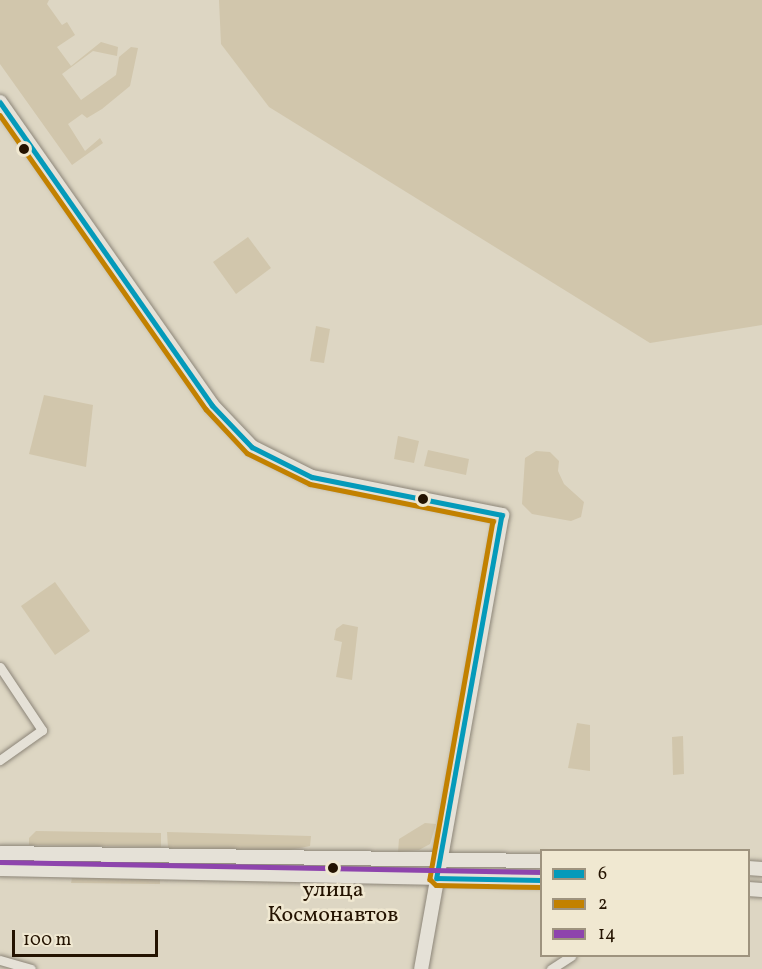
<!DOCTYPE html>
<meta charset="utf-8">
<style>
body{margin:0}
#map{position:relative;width:762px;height:969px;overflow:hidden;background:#ddd6c3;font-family:Vollkorn,serif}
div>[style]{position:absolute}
.green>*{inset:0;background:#d1c6ac}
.roads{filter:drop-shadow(0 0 2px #8c8578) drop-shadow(0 0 2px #8c8578)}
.street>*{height:9px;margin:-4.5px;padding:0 4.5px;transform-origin:4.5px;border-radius:4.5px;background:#e5e1d7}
.secondary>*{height:14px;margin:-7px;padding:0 7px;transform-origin:7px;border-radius:7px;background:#e5e1d7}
.bus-1>*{height:4.5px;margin:-2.25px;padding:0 2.25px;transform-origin:2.25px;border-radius:2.25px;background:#049aba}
.bus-2>*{height:4.5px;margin:-2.25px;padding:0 2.25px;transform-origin:2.25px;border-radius:2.25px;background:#c28100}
.bus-3>*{height:4.5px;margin:-2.25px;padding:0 2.25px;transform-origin:2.25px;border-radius:2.25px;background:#8e44ad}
.dots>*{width:16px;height:16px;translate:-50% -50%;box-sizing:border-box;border:3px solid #f0e8d1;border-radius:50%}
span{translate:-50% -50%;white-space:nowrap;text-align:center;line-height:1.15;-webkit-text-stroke:5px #f0e8d1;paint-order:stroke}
.bus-label{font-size:22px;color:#241301}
.legend{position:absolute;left:540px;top:849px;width:210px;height:108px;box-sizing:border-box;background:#f0e8d1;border:2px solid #9e937e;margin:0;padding:8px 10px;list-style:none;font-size:18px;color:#241301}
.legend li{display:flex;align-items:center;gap:12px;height:30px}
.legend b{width:30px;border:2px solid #9e937e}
.scale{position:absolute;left:12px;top:930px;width:146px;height:27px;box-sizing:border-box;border:3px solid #241301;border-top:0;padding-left:8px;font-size:18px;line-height:21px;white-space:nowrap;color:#241301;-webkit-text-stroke:4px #f0e8d1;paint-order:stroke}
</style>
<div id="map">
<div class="green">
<i style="clip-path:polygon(0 0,49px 0,47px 4px,62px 25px,67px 22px,75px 35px,57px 47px,71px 66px,101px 42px,118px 47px,117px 56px,93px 51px,62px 74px,81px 100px,116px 75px,119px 57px,131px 47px,138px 48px,130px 86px,102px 109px,87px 118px,82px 114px,68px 124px,85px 151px,100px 138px,103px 143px,72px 165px,0 64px)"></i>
<i style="clip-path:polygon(219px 0,762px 0,762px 325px,650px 343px,269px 107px,221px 44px)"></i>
<i style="clip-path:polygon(248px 237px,271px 268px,236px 294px,213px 262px)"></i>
<i style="clip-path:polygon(316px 326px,330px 329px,324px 363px,310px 361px)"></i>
<i style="clip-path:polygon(44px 395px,93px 405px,86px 467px,29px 454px)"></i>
<i style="clip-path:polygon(398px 436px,419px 441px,414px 463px,394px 459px)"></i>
<i style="clip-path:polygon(428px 450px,469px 459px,466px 475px,424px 466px)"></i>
<i style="clip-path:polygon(536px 451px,550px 452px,559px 461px,558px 471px,564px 484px,584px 502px,581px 517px,571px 521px,532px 514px,522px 504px,525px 458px)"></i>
<i style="clip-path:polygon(55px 582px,90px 631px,55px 655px,21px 606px)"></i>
<i style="clip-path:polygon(343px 624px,358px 627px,352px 680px,336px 677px,342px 642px,334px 640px,336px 629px)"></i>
<i style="clip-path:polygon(577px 723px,590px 725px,590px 771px,568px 768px)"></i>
<i style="clip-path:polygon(683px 736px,684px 774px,673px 775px,672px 737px)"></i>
<i style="clip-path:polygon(425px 823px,436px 824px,430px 844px,419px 850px,398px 852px,399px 839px)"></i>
<i style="clip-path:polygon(36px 831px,161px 833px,161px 847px,29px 845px,29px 838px)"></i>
<i style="clip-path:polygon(167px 832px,311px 836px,310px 846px,289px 850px,168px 848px)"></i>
<i style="clip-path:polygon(72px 878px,160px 879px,160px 884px,71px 883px)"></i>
</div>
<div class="roads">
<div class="street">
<i style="left:0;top:667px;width:76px;rotate:56.3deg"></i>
<i style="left:42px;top:730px;width:52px;rotate:144.5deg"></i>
<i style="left:0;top:960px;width:32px;rotate:16deg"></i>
<i style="left:551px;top:969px;width:24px;rotate:-33deg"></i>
</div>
<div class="secondary">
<i style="left:0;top:102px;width:370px;rotate:55deg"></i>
<i style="left:212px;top:405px;width:58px;rotate:46.4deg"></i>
<i style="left:252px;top:447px;width:67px;rotate:26.6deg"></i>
<i style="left:312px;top:477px;width:194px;rotate:11.3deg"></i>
<i style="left:502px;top:515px;width:461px;rotate:100.1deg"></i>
<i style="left:0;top:853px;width:542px;rotate:0.85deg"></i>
<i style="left:748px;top:868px;width:14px;rotate:4deg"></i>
<i style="left:0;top:869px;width:542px;rotate:1.16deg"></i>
<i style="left:748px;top:889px;width:14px;rotate:4deg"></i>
</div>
</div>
<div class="bus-1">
<i style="left:0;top:102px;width:370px;rotate:55deg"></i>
<i style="left:212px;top:405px;width:58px;rotate:46.4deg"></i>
<i style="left:252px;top:447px;width:67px;rotate:26.6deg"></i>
<i style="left:312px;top:477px;width:194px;rotate:11.3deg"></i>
<i style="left:502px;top:515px;width:369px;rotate:100.2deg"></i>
<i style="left:437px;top:878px;width:105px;rotate:1.1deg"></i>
</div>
<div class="bus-2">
<i style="left:0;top:115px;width:359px;rotate:55deg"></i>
<i style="left:206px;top:409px;width:60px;rotate:47deg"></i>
<i style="left:247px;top:453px;width:70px;rotate:26.2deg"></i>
<i style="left:310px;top:484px;width:187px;rotate:11.4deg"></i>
<i style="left:493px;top:521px;width:364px;rotate:100deg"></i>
<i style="left:430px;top:879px;width:8px;rotate:45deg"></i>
<i style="left:436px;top:885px;width:106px;rotate:1.1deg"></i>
</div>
<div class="bus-3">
<i style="left:0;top:862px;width:542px;rotate:1.06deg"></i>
</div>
<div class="dots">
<i style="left:24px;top:149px;background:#241301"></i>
<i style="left:423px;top:499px;background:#241301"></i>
<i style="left:333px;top:868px;background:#241301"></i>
</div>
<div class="bus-label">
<span style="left:333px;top:903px">улица<br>Космонавтов</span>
</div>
<ul class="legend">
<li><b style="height:8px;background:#049aba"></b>6</li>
<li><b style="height:8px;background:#c28100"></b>2</li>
<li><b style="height:8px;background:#8e44ad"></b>14</li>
</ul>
<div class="scale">100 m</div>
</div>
